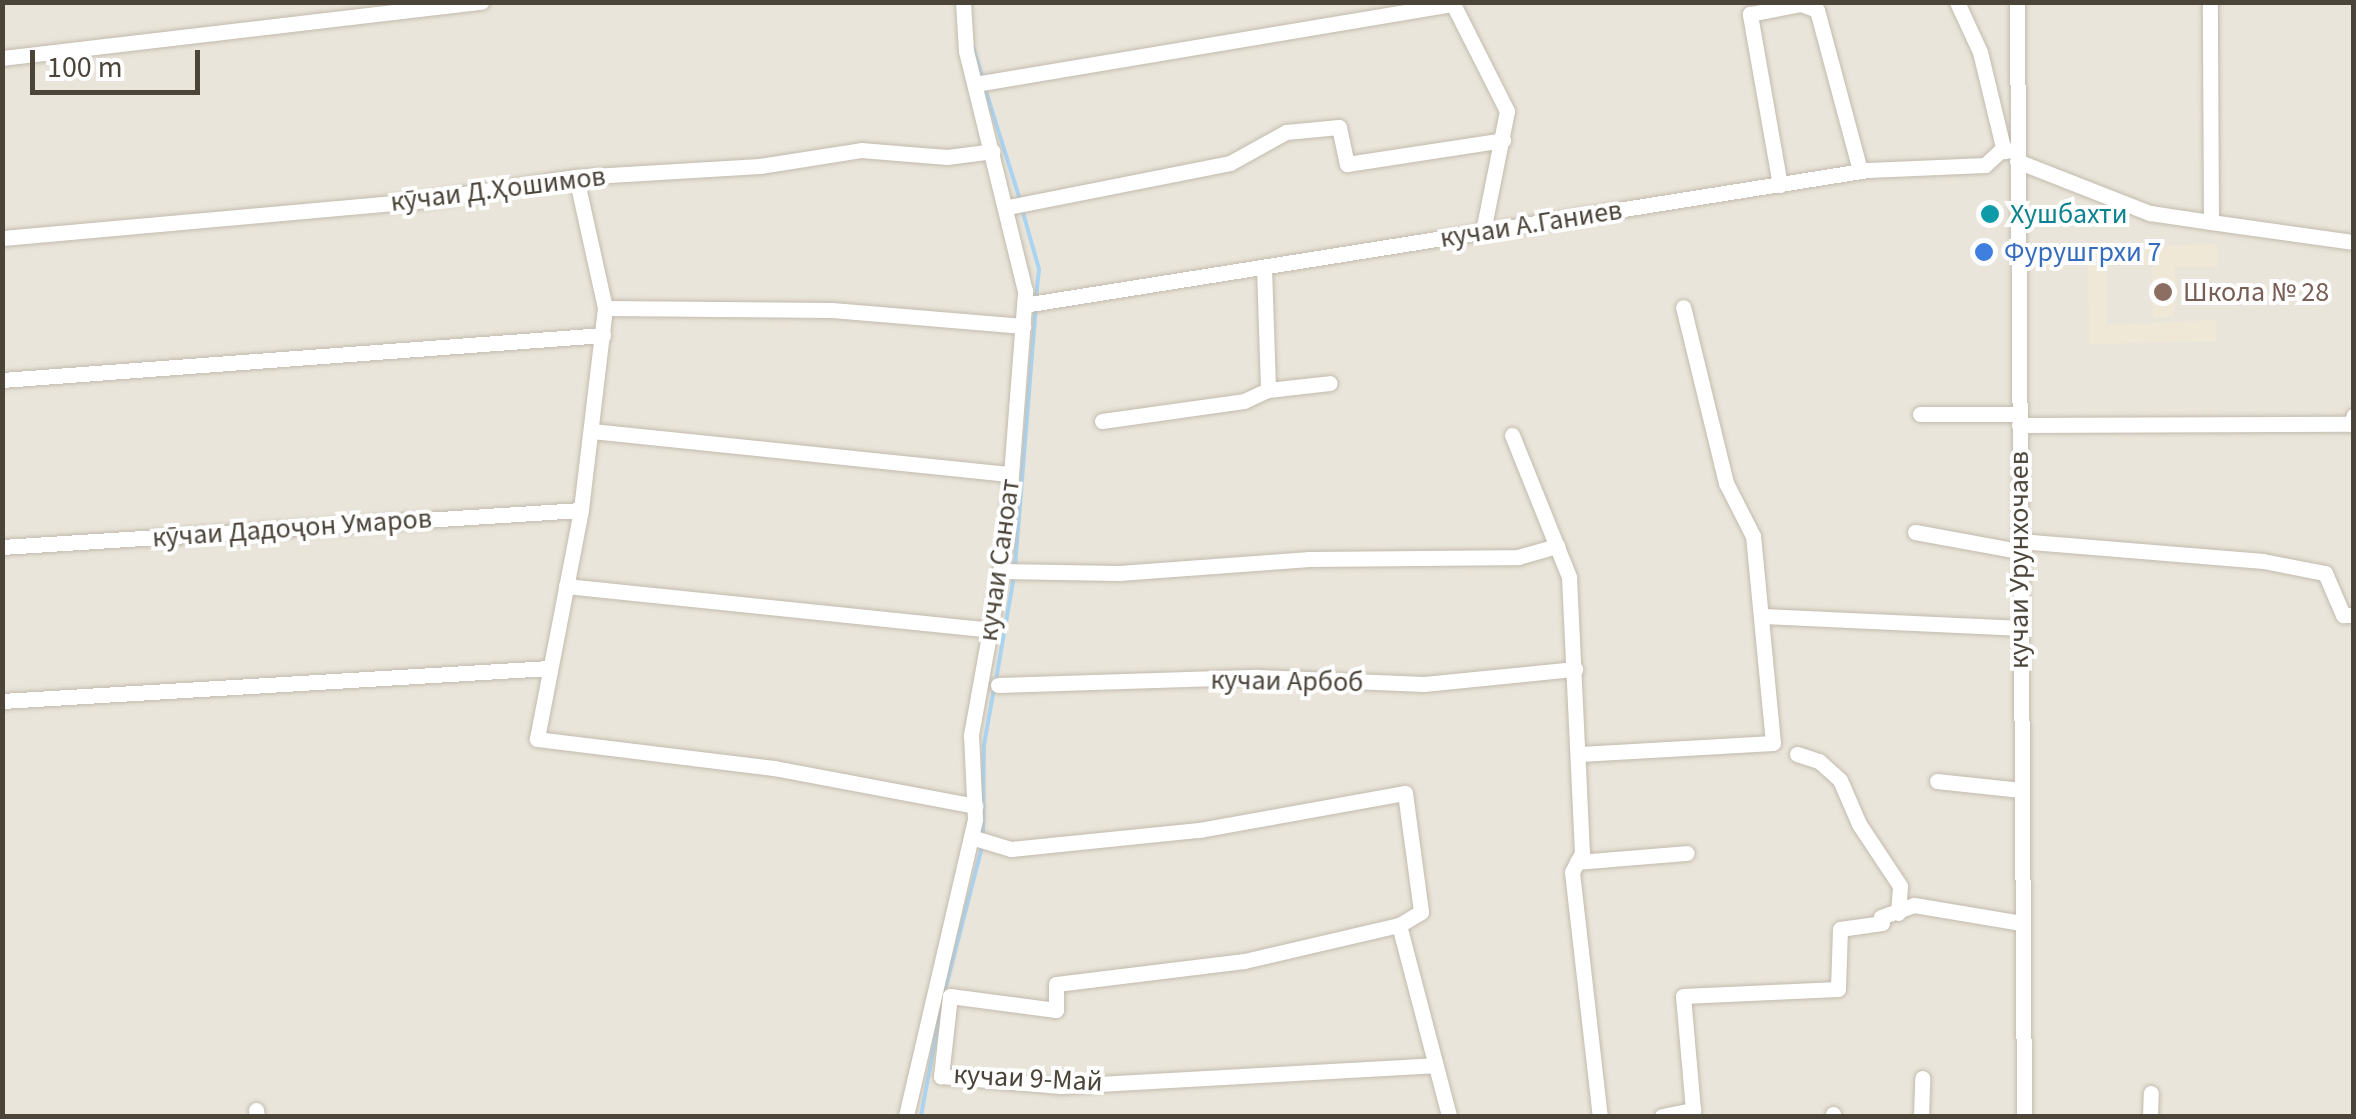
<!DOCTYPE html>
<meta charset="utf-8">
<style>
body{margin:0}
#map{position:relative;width:2356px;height:1119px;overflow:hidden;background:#f6f3ec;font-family:"Source Sans 3",sans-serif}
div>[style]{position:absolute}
.residential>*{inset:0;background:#eae5da}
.education>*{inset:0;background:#efe8d6}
.stream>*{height:4px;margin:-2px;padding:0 2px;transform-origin:2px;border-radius:2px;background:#a9d4f2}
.roads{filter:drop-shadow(0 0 2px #c2bbae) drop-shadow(0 0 2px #c2bbae)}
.minor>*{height:15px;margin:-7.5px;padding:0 7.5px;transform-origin:7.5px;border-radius:7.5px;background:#fff}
.dots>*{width:28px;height:28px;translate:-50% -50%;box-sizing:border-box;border:5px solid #fff;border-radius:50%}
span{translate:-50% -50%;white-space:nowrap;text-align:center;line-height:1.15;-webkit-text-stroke:8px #fff;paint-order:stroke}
.street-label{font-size:28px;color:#4b4439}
.culture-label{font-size:28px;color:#0d838f}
.left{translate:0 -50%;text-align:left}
.shop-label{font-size:28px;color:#366cbe}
.education-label{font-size:28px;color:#785e54}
.frame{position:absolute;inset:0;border:5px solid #4b4439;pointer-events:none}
.scale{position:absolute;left:30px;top:50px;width:170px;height:45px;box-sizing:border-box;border:5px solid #4b4439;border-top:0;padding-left:12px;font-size:30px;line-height:35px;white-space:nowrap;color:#4b4439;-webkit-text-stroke:8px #fff;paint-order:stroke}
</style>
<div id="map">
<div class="residential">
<i style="clip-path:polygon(3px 3px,2353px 3px,2353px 1116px,3px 1116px)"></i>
</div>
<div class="education">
<i style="clip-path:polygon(2217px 244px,2218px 267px,2175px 267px,2174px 316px,2153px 318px,2152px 265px,2106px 265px,2107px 325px,2216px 320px,2216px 341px,2089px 344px,2088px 248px)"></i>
</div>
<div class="stream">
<i style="left:973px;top:47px;width:30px;rotate:73deg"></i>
<i style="left:984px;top:85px;width:121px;rotate:72.6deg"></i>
<i style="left:1022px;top:209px;width:62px;rotate:74.2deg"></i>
<i style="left:1039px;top:269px;width:28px;rotate:96deg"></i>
<i style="left:1015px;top:566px;width:260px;rotate:-85.4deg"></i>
<i style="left:996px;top:680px;width:106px;rotate:-80.2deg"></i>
<i style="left:983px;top:834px;width:89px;rotate:-89.4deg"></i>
<i style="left:984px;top:745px;width:57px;rotate:-79.9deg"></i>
<i style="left:944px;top:994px;width:156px;rotate:-75.5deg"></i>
<i style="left:921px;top:1116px;width:110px;rotate:-79.5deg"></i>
</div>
<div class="roads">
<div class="minor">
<i style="left:1957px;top:2px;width:55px;rotate:65.3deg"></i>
<i style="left:1980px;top:52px;width:102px;rotate:76.4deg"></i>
<i style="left:2017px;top:2px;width:1114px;rotate:89.64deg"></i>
<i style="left:2px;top:58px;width:483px;rotate:-6.7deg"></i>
<i style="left:975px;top:84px;width:485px;rotate:-9.5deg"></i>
<i style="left:1453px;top:4px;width:120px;rotate:63.2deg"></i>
<i style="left:1507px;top:111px;width:122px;rotate:101.3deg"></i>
<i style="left:2017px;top:161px;width:143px;rotate:21.4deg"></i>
<i style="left:2150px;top:213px;width:62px;rotate:8.4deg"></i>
<i style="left:2211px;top:222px;width:220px;rotate:-90.3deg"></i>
<i style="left:576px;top:177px;width:134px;rotate:77.5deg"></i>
<i style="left:605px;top:308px;width:203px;rotate:96.8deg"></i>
<i style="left:581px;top:510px;width:233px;rotate:100.9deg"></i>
<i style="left:537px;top:739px;width:239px;rotate:7deg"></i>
<i style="left:774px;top:768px;width:205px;rotate:10.7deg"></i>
<i style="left:1780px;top:185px;width:174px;rotate:-100deg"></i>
<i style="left:1750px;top:14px;width:52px;rotate:-11.1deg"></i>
<i style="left:1801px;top:4px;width:17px;rotate:21deg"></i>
<i style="left:1817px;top:10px;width:167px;rotate:75deg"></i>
<i style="left:1008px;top:207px;width:226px;rotate:-11.2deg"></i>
<i style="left:1230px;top:163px;width:64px;rotate:-29deg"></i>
<i style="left:1286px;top:132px;width:53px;rotate:-5.4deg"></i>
<i style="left:1339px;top:127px;width:38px;rotate:78deg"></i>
<i style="left:1347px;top:164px;width:158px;rotate:-8.7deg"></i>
<i style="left:2211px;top:222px;width:144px;rotate:8deg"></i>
<i style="left:2px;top:238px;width:425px;rotate:-5.1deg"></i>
<i style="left:425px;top:200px;width:153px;rotate:-8.7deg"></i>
<i style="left:576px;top:177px;width:184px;rotate:-3.4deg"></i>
<i style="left:760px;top:166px;width:102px;rotate:-9deg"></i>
<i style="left:861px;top:150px;width:86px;rotate:4.7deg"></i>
<i style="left:947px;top:157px;width:46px;rotate:-7.4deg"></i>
<i style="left:1264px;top:267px;width:123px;rotate:88.1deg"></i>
<i style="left:1268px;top:390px;width:62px;rotate:-6.4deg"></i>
<i style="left:1024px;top:305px;width:855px;rotate:-9.09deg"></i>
<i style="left:1868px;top:170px;width:117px;rotate:-2.4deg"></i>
<i style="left:1985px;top:165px;width:21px;rotate:-43deg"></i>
<i style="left:2000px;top:151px;width:17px;rotate:-3deg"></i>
<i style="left:605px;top:308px;width:227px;rotate:0.5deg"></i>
<i style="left:832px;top:310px;width:192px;rotate:4.8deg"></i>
<i style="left:2px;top:380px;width:603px;rotate:-4.28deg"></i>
<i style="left:1920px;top:414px;width:98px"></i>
<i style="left:1102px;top:421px;width:143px;rotate:-8deg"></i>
<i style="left:1244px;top:401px;width:26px;rotate:-25deg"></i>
<i style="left:2019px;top:425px;width:332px;rotate:-0.2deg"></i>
<i style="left:2351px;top:424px;width:9px;rotate:-72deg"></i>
<i style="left:592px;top:431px;width:421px;rotate:5.9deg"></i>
<i style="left:1512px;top:435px;width:153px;rotate:68.1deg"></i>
<i style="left:1569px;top:577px;width:276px;rotate:87.3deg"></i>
<i style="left:1582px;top:853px;width:21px;rotate:118deg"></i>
<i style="left:1572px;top:872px;width:246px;rotate:83.5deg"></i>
<i style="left:1915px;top:532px;width:106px;rotate:10.4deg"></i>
<i style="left:2019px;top:541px;width:245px;rotate:4.7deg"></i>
<i style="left:2263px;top:561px;width:63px;rotate:11deg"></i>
<i style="left:2325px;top:573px;width:46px;rotate:66.8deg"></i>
<i style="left:2343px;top:615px;width:11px"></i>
<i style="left:2px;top:547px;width:580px;rotate:-3.66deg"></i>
<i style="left:1000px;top:571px;width:119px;rotate:1deg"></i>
<i style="left:1119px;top:573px;width:191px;rotate:-4.2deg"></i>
<i style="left:1309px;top:559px;width:209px;rotate:-0.5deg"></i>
<i style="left:1518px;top:557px;width:41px;rotate:-15.8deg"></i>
<i style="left:566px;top:586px;width:426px;rotate:5.9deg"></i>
<i style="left:1765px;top:616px;width:255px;rotate:2.7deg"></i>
<i style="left:998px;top:685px;width:260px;rotate:-1.8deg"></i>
<i style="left:1258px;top:677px;width:166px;rotate:2.4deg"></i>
<i style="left:1424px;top:684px;width:152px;rotate:-5.7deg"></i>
<i style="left:2px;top:701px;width:549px;rotate:-3.45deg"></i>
<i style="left:1580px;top:754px;width:193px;rotate:-3.3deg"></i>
<i style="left:1773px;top:743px;width:208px;rotate:-95.5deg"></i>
<i style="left:1753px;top:536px;width:59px;rotate:-117deg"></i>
<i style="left:1726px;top:483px;width:181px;rotate:-103.7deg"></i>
<i style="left:1797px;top:754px;width:23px;rotate:18deg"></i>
<i style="left:1819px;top:761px;width:28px;rotate:42deg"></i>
<i style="left:1840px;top:780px;width:48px;rotate:66.6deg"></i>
<i style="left:1859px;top:824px;width:74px;rotate:56.5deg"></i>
<i style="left:1900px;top:886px;width:27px;rotate:94deg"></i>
<i style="left:1937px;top:781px;width:84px;rotate:6.1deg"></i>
<i style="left:971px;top:837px;width:42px;rotate:16.7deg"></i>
<i style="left:1011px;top:849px;width:189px;rotate:-5.8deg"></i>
<i style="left:1199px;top:830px;width:209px;rotate:-10.2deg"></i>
<i style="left:1405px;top:793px;width:120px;rotate:82.3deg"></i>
<i style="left:1421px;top:912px;width:26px;rotate:149deg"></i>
<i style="left:1399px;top:925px;width:159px;rotate:166.9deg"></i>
<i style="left:1244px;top:961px;width:189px;rotate:173deg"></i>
<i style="left:1056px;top:984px;width:26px;rotate:90deg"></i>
<i style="left:1056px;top:1010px;width:107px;rotate:-172.5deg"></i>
<i style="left:950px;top:996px;width:81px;rotate:96.4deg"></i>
<i style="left:941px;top:1076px;width:120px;rotate:4.8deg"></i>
<i style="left:1061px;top:1086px;width:375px;rotate:-3.2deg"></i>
<i style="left:1577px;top:862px;width:110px;rotate:-4.7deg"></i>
<i style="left:1399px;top:925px;width:197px;rotate:75.3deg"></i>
<i style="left:256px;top:1110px;width:6px;rotate:81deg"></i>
<i style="left:906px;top:1116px;width:305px;rotate:-76.9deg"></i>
<i style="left:975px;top:819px;width:84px;rotate:-92.7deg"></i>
<i style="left:971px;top:735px;width:198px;rotate:-79.8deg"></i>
<i style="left:1006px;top:540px;width:250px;rotate:-85.6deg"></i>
<i style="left:1025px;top:291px;width:247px;rotate:-103.8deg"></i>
<i style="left:966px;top:51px;width:49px;rotate:-93.5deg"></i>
<i style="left:1662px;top:1116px;width:32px;rotate:-11deg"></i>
<i style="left:1693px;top:1110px;width:114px;rotate:-95deg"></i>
<i style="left:1683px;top:996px;width:155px;rotate:-2.6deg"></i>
<i style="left:1838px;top:989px;width:60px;rotate:-88.1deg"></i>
<i style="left:1840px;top:929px;width:42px;rotate:-8.1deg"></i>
<i style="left:1882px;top:923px;width:6px;rotate:-99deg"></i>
<i style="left:1881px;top:917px;width:35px;rotate:-20deg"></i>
<i style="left:1914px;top:905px;width:109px;rotate:9.5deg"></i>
<i style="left:1833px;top:1116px;width:2px;rotate:-90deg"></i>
<i style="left:1921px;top:1116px;width:38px;rotate:-88deg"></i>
<i style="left:2150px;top:1116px;width:23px;rotate:-88deg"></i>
</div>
</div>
<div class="dots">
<i style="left:1990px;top:214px;background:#0f9aa8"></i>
<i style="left:1984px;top:252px;background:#3f7fe0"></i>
<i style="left:2163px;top:292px;background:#8d6e63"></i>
</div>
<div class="street-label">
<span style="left:498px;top:189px;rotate:-7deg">кӯчаи Д.Ҳошимов</span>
<span style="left:1531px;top:224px;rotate:-9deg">кучаи А.Ганиев</span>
<span style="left:292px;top:528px;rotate:-4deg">кӯчаи Дадоҷон Умаров</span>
<span style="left:999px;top:560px;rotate:-82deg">кучаи Саноат</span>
<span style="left:2019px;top:560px;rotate:-90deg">кучаи Урунхочаев</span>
<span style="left:1287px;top:681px;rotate:1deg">кучаи Арбоб</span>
<span style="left:1028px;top:1078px;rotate:3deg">кучаи 9-Май</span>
</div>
<div class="culture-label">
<span class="left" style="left:2010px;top:214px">Хушбахти</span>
</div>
<div class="shop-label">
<span class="left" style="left:2004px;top:252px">Фурушгрхи 7</span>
</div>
<div class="education-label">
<span class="left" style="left:2183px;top:292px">Школа № 28</span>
</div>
<div class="frame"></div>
<div class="scale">100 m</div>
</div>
